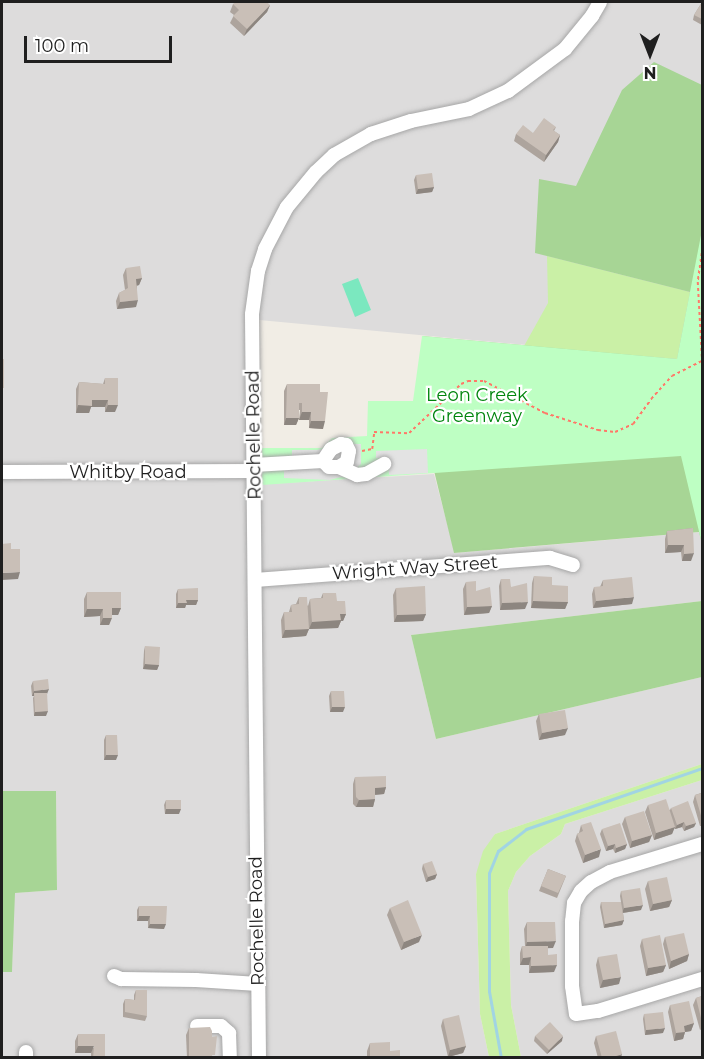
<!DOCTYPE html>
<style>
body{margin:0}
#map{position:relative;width:704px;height:1059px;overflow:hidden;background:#f1ede5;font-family:Montserrat,sans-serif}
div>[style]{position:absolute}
.residential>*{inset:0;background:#dddcdc}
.grass>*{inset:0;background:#caf0a6}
.forest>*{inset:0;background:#a7d595}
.park>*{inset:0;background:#beffc3}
.pitch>*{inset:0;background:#7be8bf}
.parking>*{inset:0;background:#e3e3e3}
.stream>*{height:3px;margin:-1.5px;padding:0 1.5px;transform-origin:1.5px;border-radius:1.5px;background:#a1d4e3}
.path>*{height:1.5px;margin-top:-0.75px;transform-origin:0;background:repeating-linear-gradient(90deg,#ff7868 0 3px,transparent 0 6px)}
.roads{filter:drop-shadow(0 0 2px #a6a6a6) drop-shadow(0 0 2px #a6a6a6)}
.minor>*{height:14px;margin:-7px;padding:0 7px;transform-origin:7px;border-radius:7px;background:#fff}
.wall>*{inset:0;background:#ada49d}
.shaded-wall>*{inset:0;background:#8d8680}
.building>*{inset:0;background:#c9bfb7}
span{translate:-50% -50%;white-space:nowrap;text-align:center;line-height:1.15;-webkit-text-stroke:4.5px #fff;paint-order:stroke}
.park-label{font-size:18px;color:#01850d}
.street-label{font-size:18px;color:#1f1f1f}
.frame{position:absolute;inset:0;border:3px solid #1f1f1f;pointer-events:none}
.north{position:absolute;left:620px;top:24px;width:60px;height:60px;-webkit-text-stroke:4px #fff;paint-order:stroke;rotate:180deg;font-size:16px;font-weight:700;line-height:24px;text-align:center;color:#1f1f1f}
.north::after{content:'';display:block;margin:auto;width:21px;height:27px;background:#1f1f1f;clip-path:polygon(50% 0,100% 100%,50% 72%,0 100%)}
.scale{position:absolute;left:24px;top:36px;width:148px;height:27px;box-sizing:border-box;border:3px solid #1f1f1f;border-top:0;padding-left:8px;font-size:18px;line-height:21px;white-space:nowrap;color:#1f1f1f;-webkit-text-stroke:4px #fff;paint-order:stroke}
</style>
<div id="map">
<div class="residential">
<i style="clip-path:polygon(2px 2px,702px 2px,702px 230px,677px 359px,248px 319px,249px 485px,434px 474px,455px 553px,700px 532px,702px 545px,702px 601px,411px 635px,436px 739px,702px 677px,702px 764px,495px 834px,476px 874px,480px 1014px,489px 1057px,2px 1058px,2px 972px,12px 972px,14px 893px,57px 890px,56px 791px,2px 791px)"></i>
<i style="clip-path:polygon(702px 780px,702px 1057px,521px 1057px,511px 1005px,508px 891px,516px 872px,530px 856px,561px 834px,565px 824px)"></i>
</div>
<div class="grass">
<i style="clip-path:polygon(547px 256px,690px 292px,677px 359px,524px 346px,548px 303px)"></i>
<i style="clip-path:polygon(702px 764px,702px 780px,565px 824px,561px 834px,530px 856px,516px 872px,508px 891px,511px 1005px,521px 1057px,489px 1057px,480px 1014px,476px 874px,483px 851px,495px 834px)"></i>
</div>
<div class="forest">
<i style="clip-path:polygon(654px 62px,702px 85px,702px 544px,699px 532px,454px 553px,428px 446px,422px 336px,677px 359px,690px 292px,535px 253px,539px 179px,576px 186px,622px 90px)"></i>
<i style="clip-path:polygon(702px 601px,702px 677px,436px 739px,411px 635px)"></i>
<i style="clip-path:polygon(2px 791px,56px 791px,57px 890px,15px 893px,12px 972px,2px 972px)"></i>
</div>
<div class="park">
<i style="clip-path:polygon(702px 230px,702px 544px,681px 456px,262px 485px,262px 448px,322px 448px,332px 438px,367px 436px,368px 401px,413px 401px,422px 336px,677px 359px)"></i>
</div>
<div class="pitch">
<i style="clip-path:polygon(358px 278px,371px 310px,355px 317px,342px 284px)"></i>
</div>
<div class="parking">
<i style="clip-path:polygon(352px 444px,361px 444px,361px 464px,348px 475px,330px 480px,284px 478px,284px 459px,292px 458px,292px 450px,317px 450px)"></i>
<i style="clip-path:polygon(427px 449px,428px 473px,389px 475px,388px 458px,376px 458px,376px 451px)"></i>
</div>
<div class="stream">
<i style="left:501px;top:1058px;width:68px;rotate:-100.2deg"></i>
<i style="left:489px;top:991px;width:118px;rotate:-90deg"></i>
<i style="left:489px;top:873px;width:24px;rotate:-68deg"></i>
<i style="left:498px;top:851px;width:36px;rotate:-38deg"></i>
<i style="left:526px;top:829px;width:186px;rotate:-19.1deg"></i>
</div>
<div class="path">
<i style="left:702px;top:253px;width:29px;rotate:98deg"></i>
<i style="left:698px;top:282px;width:75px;rotate:86.9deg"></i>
<i style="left:362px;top:451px;width:10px;rotate:-11deg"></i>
<i style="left:372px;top:449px;width:17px;rotate:-83deg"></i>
<i style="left:374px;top:432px;width:35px;rotate:2deg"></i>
<i style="left:409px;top:433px;width:71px;rotate:-43.3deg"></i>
<i style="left:461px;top:384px;width:8px;rotate:-23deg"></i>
<i style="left:468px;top:381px;width:16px"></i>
<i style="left:484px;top:381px;width:69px;rotate:27.7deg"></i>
<i style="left:545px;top:413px;width:56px;rotate:17.8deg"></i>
<i style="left:598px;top:430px;width:17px;rotate:7deg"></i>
<i style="left:615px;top:432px;width:20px;rotate:-24deg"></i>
<i style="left:633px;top:424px;width:31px;rotate:-54deg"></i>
<i style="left:651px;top:399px;width:31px;rotate:-48deg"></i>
<i style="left:672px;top:376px;width:34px;rotate:-27deg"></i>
</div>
<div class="roads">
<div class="minor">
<i style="left:254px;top:465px;width:69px;rotate:-3.3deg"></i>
<i style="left:323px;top:461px;width:8px;rotate:45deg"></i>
<i style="left:329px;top:467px;width:10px"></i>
<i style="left:339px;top:467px;width:9px;rotate:-32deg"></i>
<i style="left:347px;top:462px;width:11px;rotate:-80deg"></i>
<i style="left:349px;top:451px;width:7px;rotate:-117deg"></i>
<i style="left:346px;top:445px;width:5px;rotate:-169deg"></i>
<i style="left:341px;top:444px;width:11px;rotate:153deg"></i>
<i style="left:331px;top:449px;width:14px;rotate:124deg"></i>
<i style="left:339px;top:467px;width:20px;rotate:24deg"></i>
<i style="left:357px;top:475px;width:9px;rotate:-6deg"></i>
<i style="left:366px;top:474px;width:21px;rotate:-29deg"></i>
<i style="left:2px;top:472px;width:252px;rotate:-0.2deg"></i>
<i style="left:255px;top:580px;width:296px;rotate:-4.3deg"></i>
<i style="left:550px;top:558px;width:24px;rotate:17deg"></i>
<i style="left:702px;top:844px;width:96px;rotate:163.1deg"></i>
<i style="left:610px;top:872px;width:21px;rotate:152deg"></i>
<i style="left:591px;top:882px;width:13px;rotate:138deg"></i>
<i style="left:581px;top:891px;width:14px;rotate:120deg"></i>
<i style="left:574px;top:903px;width:18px;rotate:96deg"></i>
<i style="left:572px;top:921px;width:65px;rotate:90deg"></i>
<i style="left:572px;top:986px;width:28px;rotate:82deg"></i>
<i style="left:576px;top:1014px;width:22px;rotate:-8deg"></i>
<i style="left:598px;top:1011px;width:109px;rotate:-17.1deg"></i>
<i style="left:114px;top:976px;width:8px;rotate:23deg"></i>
<i style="left:121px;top:979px;width:75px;rotate:0.8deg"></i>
<i style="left:196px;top:980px;width:62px;rotate:3.7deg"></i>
<i style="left:197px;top:1026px;width:24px"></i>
<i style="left:221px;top:1026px;width:11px;rotate:41deg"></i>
<i style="left:229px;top:1033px;width:25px;rotate:88deg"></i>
<i style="left:26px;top:1052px;width:6px;rotate:90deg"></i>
<i style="left:259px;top:1058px;width:744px;rotate:-90.54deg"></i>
<i style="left:252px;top:314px;width:43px;rotate:-82.1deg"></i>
<i style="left:258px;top:271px;width:23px;rotate:-72deg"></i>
<i style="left:265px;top:249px;width:47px;rotate:-62.4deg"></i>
<i style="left:287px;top:207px;width:45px;rotate:-50.4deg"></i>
<i style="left:316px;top:172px;width:25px;rotate:-43deg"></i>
<i style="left:334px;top:155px;width:43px;rotate:-29.6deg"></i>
<i style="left:371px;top:134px;width:42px;rotate:-18deg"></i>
<i style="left:411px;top:121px;width:59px;rotate:-11.7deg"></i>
<i style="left:469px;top:109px;width:43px;rotate:-24.8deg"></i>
<i style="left:508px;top:91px;width:71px;rotate:-36.4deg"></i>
<i style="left:565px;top:49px;width:43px;rotate:-50.7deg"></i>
<i style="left:592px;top:16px;width:16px;rotate:-60deg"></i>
</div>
</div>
<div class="wall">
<i style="clip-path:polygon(702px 2px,702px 25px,693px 20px,694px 15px)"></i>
<i style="clip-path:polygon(233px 4px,270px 5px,267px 12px,244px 36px,230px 23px,234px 15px,230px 12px)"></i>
<i style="clip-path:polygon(556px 127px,554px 131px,560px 135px,558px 142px,544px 162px,514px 141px,516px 134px,533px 133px)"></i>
<i style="clip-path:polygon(416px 175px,434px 187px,432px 192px,416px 194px,414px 180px)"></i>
<i style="clip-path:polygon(126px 268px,142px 278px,139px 285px,137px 286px,136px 307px,117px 309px,116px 301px,119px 293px,125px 290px,123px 275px)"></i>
<i style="clip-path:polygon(105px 378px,115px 412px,105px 412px,105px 407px,91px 407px,89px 413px,76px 413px,76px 389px,79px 382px,103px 384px)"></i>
<i style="clip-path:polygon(287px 384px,320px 392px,323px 429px,309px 428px,309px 420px,299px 420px,300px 410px,299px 410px,299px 418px,296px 425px,284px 425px,284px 391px)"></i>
<i style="clip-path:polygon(693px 528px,691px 561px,682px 561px,681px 552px,665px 553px,665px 539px,667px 531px)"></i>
<i style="clip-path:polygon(534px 576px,552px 585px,568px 602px,565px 609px,531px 608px,532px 583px)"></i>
<i style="clip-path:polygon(501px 579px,511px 587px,525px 609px,500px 610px,499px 586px)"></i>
<i style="clip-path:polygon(603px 580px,632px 604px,593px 608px,592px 594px,594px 587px,600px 587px)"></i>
<i style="clip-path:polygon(466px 582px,492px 606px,489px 613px,464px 615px,463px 589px)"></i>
<i style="clip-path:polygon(396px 588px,426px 614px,423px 621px,394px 622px,393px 595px)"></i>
<i style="clip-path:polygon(178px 589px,198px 600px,196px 605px,186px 605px,185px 608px,176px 608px,176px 594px)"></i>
<i style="clip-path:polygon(87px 592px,121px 608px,118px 615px,112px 615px,109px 625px,100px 625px,100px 616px,84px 617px,84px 599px)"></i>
<i style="clip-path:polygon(323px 593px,337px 601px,346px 614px,343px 621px,341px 621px,338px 628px,309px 629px,306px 636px,282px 638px,281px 620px,284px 612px,289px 612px,291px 605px,296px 604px,299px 597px,308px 606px,310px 599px,321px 598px)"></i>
<i style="clip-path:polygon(145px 646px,159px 665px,157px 670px,143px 669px,144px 651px)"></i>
<i style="clip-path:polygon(33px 681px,47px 693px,46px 716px,34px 716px,33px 698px,34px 696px,32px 696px,31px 686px)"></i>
<i style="clip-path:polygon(331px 691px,343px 712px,330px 712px,329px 696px)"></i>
<i style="clip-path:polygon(539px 714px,565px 735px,539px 740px,536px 721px)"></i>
<i style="clip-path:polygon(106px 735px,116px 760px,104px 760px,104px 740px)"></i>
<i style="clip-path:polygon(355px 777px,386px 787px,384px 794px,375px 795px,375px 799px,373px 807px,356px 807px,353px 804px,353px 784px)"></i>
<i style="clip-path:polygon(702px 789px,702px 826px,700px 826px,693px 802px,695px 795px,701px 793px)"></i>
<i style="clip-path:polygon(166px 800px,179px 814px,165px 814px,164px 805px)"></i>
<i style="clip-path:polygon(648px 805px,670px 810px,671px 808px,696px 823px,694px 827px,684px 831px,682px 827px,675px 829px,674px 828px,672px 834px,654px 840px,645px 812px)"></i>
<i style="clip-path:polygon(625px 817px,652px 835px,649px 842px,630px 848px,622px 824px)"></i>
<i style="clip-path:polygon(581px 825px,599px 857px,583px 863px,575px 841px,577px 834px,579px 833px)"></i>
<i style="clip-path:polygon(602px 829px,627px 844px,625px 849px,615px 853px,613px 849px,606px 851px,600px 834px)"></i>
<i style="clip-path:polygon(423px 864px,437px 874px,435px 879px,426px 882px,422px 869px)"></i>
<i style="clip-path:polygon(548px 869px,566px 876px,557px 898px,539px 891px)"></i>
<i style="clip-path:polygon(648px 881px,672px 900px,669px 907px,650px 911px,645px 889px)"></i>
<i style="clip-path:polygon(621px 891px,641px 910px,623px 913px,624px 920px,622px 925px,604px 928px,600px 907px,601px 902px,621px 902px,620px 896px)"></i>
<i style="clip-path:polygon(139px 906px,164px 929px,148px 928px,148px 921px,137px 921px,137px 910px)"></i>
<i style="clip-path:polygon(390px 908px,419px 942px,401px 950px,387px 915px)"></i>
<i style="clip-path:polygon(527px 922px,553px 948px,548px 948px,548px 955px,554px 972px,529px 973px,529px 965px,520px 965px,520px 953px,522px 946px,525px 946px,524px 929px)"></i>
<i style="clip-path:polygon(665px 937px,689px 954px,687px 961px,669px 969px,663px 944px)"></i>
<i style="clip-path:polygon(642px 939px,666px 965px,663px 972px,646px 976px,640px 946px)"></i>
<i style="clip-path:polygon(598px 957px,619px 984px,600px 988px,596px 965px)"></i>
<i style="clip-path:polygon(136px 990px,147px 1016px,145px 1021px,123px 1017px,123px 1004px,125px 999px,134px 1000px,134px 995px)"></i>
<i style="clip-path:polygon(702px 996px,702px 1029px,700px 1030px,693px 1005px,696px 998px)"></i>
<i style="clip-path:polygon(670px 1005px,694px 1023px,691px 1031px,685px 1032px,683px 1039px,674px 1041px,668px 1012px)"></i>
<i style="clip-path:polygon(644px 1014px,663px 1033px,645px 1035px,643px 1019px)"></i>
<i style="clip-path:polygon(443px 1019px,466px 1046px,463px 1053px,448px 1057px,441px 1026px)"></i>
<i style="clip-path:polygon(189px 1028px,214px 1058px,187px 1058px,186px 1035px)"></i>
<i style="clip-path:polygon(78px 1034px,105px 1058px,91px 1058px,91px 1053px,75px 1053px,75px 1041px)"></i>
<i style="clip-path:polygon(535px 1036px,562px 1041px,547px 1054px,534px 1041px)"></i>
<i style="clip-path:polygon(596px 1036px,621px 1058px,598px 1058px,594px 1043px)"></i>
<i style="clip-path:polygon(370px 1043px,390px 1051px,400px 1058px,367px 1058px,367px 1051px)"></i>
</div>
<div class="shaded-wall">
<i style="clip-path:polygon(270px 5px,267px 12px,244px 36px,247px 29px)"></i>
<i style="clip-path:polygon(560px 135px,558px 142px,544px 162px,546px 155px)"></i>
<i style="clip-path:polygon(434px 187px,432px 192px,416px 194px,418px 189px)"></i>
<i style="clip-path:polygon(142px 278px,139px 285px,133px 286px,136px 279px)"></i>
<i style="clip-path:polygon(138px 300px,136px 307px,117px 309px,120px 302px)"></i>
<i style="clip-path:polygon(92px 400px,108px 400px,105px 407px,91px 407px,89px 413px,76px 413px,78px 405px)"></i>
<i style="clip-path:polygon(108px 405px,118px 405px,115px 412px,105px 412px)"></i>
<i style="clip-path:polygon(302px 412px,311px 412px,309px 420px,299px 420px)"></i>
<i style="clip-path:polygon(286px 418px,299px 418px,296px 425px,284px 425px)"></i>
<i style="clip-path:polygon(311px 421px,325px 421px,323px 429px,309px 428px)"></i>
<i style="clip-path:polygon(668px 545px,684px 545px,681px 552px,665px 553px)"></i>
<i style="clip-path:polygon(694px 553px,691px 561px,682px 561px,684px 554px)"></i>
<i style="clip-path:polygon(20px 572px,18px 579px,2px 580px,2px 573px)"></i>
<i style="clip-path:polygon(634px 597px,632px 604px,593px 608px,596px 601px)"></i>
<i style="clip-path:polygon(186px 600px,198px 600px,196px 605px,186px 605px,185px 608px,176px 608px,178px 603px)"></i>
<i style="clip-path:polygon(533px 601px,568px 602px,565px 609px,531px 608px)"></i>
<i style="clip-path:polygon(528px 602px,525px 609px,500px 610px,502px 603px)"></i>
<i style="clip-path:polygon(492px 606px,489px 613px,464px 615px,467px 607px)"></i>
<i style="clip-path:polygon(112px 608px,121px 608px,118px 615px,109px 615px)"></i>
<i style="clip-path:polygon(87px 609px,103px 609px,100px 616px,84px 617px)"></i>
<i style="clip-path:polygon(340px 614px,346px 614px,343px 621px,341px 621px,338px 628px,309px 629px,312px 622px)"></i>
<i style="clip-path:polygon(426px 614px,423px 621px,394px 622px,397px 615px)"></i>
<i style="clip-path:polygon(103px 618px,112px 618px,109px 625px,100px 625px)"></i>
<i style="clip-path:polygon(309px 629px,306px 636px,282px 638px,285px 630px)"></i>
<i style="clip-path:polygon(145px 664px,159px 665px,157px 670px,143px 669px)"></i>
<i style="clip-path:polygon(49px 689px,47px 694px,34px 693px,34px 696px,32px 696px,34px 691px)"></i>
<i style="clip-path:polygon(332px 707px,345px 707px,343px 712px,330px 712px)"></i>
<i style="clip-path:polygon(48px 711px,46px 716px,34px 716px,35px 712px)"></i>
<i style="clip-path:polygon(568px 728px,565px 735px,539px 740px,542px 733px)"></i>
<i style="clip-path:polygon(106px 755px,118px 755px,116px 760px,104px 760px)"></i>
<i style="clip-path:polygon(386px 787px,384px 794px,372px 795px,375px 788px)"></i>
<i style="clip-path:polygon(375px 799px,373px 807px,356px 807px,359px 800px)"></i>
<i style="clip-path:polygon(166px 809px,181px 809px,179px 814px,165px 814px)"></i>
<i style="clip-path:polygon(684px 822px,682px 827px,675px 829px,677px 825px)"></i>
<i style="clip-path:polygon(696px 823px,694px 827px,684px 831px,686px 826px)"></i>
<i style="clip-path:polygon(675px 827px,672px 834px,654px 840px,656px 833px)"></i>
<i style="clip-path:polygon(652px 835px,649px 842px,630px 848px,632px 841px)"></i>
<i style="clip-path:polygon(615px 844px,613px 849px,606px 851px,608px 846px)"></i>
<i style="clip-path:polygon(627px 844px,625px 849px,615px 853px,616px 848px)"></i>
<i style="clip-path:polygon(601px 849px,599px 857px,583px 863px,585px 855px)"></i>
<i style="clip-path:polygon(437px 874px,435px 879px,426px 882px,428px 877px)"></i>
<i style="clip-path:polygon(672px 900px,669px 907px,650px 911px,653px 904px)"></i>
<i style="clip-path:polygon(643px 905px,641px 910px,622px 913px,624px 908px)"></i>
<i style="clip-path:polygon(139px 916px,150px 916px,148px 921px,137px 921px)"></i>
<i style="clip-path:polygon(624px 920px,622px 925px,604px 928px,605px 924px)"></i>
<i style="clip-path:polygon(150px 924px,166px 924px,164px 929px,148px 928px)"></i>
<i style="clip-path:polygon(422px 935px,419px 942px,401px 950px,404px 942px)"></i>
<i style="clip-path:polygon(556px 941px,553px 948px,525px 949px,527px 942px)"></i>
<i style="clip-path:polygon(689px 954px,687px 961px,669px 969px,671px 961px)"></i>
<i style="clip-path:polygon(531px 957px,529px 965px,520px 965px,523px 958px)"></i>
<i style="clip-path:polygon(557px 965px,554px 972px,529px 973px,531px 966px)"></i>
<i style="clip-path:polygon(666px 965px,663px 972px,646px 976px,648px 968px)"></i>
<i style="clip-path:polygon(621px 977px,619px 984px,600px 988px,603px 980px)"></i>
<i style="clip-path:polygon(694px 1023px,691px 1031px,685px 1032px,683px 1039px,674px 1041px,676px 1033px,684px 1026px)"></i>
<i style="clip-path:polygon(665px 1028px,663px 1033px,645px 1035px,646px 1030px)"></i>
<i style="clip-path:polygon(563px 1036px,562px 1041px,547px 1054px,549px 1050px)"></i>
<i style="clip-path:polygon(78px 1046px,94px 1046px,91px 1053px,75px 1053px)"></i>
<i style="clip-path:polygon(466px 1046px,463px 1053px,448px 1057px,450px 1050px)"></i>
<i style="clip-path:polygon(622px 1054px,621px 1058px,610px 1058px)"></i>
</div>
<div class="building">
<i style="clip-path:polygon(235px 2px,267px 2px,270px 5px,247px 29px,233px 16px,239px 10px,233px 4px)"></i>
<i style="clip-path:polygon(702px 2px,702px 19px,694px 15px)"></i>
<i style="clip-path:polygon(544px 118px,556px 127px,553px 130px,560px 135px,546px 155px,516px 134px,523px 125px,533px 133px)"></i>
<i style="clip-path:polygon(432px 173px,434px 187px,418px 189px,416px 175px)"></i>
<i style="clip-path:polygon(140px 266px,142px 278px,136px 279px,138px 300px,120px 302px,119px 293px,128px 288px,126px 268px)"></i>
<i style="clip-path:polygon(2px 359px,4px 359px,4px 388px,2px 388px)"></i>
<i style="clip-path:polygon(105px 378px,118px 378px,118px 405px,108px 405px,108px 400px,92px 400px,92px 406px,78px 405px,79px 382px,105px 384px)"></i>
<i style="clip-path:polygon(287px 384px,320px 384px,320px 392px,328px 392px,325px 421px,311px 421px,311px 412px,302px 412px,302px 403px,299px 403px,299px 418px,286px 418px)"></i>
<i style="clip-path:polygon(693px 528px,694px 553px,684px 554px,684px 545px,668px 545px,667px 531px)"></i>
<i style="clip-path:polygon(11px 543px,11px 549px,20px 549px,20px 572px,2px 573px,2px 544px)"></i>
<i style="clip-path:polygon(534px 576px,552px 577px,552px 585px,568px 586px,568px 602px,533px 601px)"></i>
<i style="clip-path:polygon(632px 577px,634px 597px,596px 601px,594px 587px,603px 586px,603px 580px)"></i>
<i style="clip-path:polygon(501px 579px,510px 579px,511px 587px,527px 583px,528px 602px,502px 603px)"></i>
<i style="clip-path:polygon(476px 581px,476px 591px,490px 587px,492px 606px,467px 607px,466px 582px)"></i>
<i style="clip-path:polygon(425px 586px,426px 614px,397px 615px,396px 588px)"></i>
<i style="clip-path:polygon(198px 588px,198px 600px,186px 600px,187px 603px,178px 603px,178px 589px)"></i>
<i style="clip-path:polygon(87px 592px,121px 592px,121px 608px,112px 608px,112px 618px,103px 618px,103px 609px,87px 609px)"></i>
<i style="clip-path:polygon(323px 593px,336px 593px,337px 601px,345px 601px,346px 614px,340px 614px,341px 620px,312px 622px,310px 599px,323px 598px)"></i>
<i style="clip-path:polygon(299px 597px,307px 597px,309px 629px,285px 630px,284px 612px,292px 612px,291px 605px,299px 604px)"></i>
<i style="clip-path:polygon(145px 646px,160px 647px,159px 665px,145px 664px)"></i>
<i style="clip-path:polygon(48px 679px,49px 689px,34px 691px,33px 681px)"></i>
<i style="clip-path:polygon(331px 691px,344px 691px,345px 707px,332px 707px)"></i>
<i style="clip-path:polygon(34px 693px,47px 693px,48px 711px,35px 712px)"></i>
<i style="clip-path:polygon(565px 710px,568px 728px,542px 733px,539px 714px)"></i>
<i style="clip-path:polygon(106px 735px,117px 735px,118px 755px,106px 755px)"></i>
<i style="clip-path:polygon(386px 776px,386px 787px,375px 788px,375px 799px,359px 800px,356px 797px,355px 777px)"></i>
<i style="clip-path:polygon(702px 793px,702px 819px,695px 795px)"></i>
<i style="clip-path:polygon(666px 799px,675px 827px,656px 833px,648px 805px)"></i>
<i style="clip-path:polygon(166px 800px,181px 800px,181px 809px,166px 809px)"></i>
<i style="clip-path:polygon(688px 801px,696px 823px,686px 826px,684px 822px,677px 825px,671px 808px)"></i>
<i style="clip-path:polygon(644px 811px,652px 835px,632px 841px,625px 817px)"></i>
<i style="clip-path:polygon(591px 822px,601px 849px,585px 855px,577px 834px,583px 831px,581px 825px)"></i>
<i style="clip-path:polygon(620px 823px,627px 844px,616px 848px,615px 844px,608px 846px,602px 829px)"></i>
<i style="clip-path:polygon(432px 861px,437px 874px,428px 877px,423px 864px)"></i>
<i style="clip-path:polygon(548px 869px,566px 876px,558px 893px,541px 886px)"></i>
<i style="clip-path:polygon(667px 877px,672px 900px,653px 904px,648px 881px)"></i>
<i style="clip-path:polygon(640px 888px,643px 905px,624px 908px,621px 891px)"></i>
<i style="clip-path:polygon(408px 900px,422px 935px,404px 942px,390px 908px)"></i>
<i style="clip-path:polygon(601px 902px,621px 902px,624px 920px,605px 924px)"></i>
<i style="clip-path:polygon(139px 906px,167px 906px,166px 924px,150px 924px,150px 916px,139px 916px)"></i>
<i style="clip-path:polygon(527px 922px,555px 922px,556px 941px,527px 942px)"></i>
<i style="clip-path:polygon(684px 933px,689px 954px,671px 961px,665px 937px)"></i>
<i style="clip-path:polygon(660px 935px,666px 965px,648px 968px,642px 939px)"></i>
<i style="clip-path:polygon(522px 946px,548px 946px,548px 955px,557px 954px,557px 965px,531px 966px,531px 957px,523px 958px)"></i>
<i style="clip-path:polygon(617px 954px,621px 977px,603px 980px,598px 957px)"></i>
<i style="clip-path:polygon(136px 990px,147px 990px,147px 1016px,125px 1012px,125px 999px,135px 1000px)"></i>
<i style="clip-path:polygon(702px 996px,702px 1022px,696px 998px)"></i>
<i style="clip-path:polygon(689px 1001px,694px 1023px,684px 1026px,685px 1032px,676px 1033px,670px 1005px)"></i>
<i style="clip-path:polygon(663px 1012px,665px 1028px,646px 1030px,644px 1014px)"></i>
<i style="clip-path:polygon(459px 1015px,466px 1046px,450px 1050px,443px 1019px)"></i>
<i style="clip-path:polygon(550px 1022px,563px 1036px,549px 1050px,535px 1036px)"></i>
<i style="clip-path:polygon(210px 1027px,212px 1031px,212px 1037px,217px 1036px,215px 1055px,212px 1055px,212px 1058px,189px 1058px,189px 1028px)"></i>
<i style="clip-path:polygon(616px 1031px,622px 1054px,610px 1058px,602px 1058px,596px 1036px)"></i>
<i style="clip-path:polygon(78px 1034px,105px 1034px,105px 1058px,93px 1058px,94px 1046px,78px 1046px)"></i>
<i style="clip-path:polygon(390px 1042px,390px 1051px,400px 1050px,400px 1058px,370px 1058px,370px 1043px)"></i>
</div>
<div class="park-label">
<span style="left:477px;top:406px">Leon Creek<br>Greenway</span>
</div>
<div class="street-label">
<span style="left:254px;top:435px;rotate:-91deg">Rochelle Road</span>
<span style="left:128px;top:472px">Whitby Road</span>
<span style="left:415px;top:568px;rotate:-4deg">Wright Way Street</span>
<span style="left:257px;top:921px;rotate:-91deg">Rochelle Road</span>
</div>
<div class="frame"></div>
<div class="north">N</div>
<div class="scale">100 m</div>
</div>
